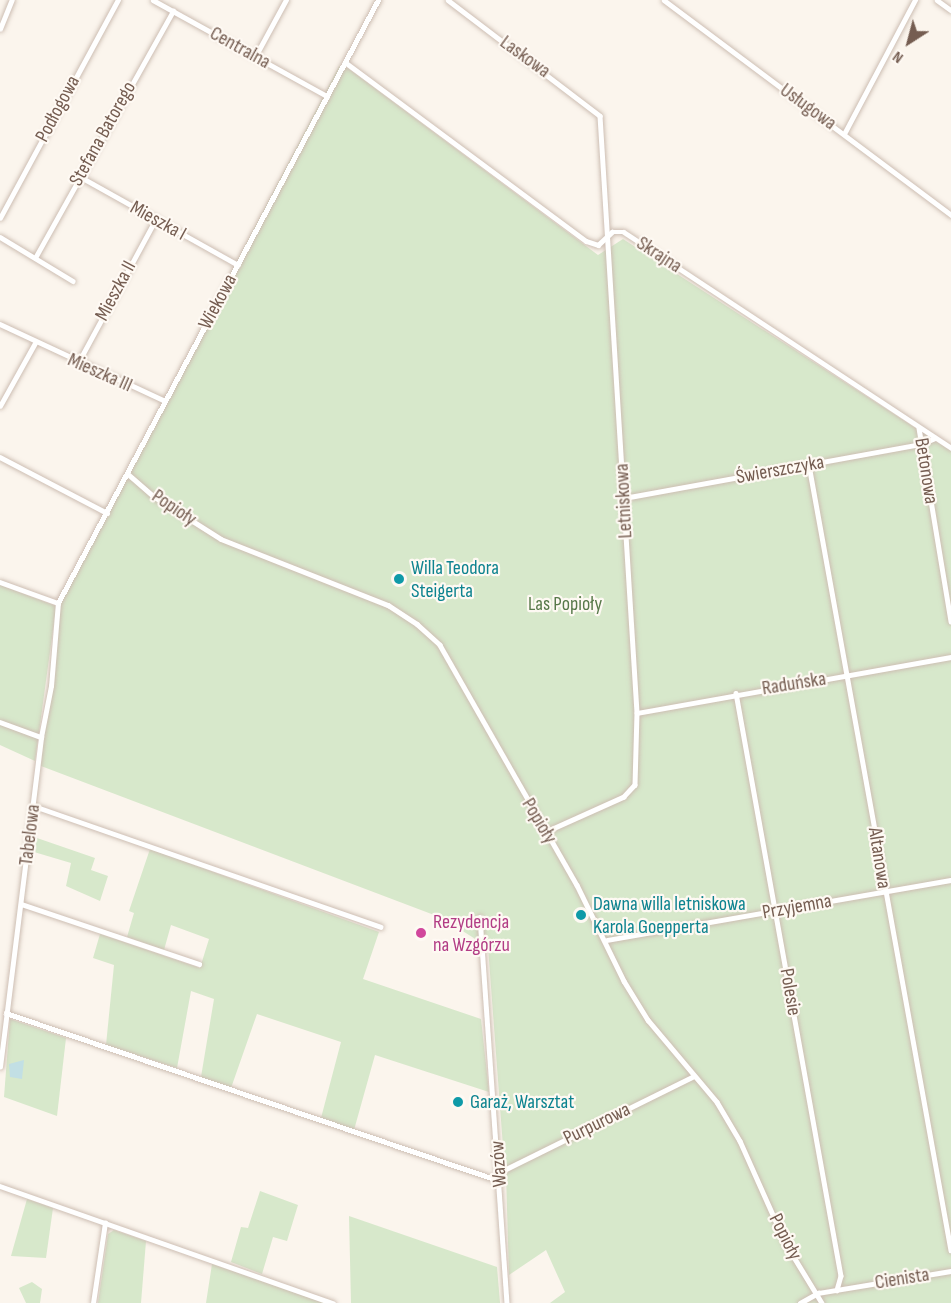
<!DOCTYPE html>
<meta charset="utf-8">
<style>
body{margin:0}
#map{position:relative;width:951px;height:1303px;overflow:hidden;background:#fbf5ed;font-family:"Sofia Sans Condensed",sans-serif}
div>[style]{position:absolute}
.green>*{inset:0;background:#d7e8cb}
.water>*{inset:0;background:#c2dfe4}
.roads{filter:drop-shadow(0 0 2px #cdbeb3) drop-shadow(0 0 2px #cdbeb3)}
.street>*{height:4.5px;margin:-2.25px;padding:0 2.25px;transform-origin:2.25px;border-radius:2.25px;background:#fff}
.dots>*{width:16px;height:16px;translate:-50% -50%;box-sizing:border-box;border:3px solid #fef9f3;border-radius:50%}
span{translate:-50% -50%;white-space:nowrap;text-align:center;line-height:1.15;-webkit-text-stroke:4.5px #fef9f3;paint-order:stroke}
.street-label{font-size:20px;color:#755d51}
.culture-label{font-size:20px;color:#0d838f}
.left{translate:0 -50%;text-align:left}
.park-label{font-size:20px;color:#58794a}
.hotel-label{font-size:20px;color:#b23c85}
.north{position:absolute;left:879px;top:12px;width:60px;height:60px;-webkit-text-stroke:4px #fef9f3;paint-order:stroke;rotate:216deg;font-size:16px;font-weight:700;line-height:24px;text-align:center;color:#755d51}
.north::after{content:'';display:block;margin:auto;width:21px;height:27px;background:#755d51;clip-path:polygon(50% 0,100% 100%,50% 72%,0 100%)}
</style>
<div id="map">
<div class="green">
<i style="clip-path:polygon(339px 66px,349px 69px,598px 255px,623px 239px,951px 451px,951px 1303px,550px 1303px,565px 1292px,546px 1250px,509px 1275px,506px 1175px,500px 1172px,504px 1160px,488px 947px,442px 918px,41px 766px,56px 608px,35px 761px,0 745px,0 585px,56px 606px)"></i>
<i style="clip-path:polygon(37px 838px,95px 858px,91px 870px,108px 876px,100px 901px,66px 886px,71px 863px,34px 852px)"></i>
<i style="clip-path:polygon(150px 849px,379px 932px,363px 979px,481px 1019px,489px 1092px,375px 1055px,354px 1130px,321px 1118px,341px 1042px,257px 1014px,231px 1088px,201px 1077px,214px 999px,191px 991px,177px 1068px,106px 1045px,114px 965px,93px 958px,100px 934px,200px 968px,209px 939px,171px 925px,164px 950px,127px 937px,134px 913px,129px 911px)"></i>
<i style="clip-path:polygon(10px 1019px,66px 1038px,57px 1116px,4px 1097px)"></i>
<i style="clip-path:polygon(260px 1191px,298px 1205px,287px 1241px,273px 1237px,262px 1274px,231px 1262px,241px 1227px,248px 1228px)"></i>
<i style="clip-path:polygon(27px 1199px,53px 1208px,46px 1258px,11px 1256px)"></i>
<i style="clip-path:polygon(349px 1216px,497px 1267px,500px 1303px,351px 1303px)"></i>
<i style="clip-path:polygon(114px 1230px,146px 1241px,141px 1303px,98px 1303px,108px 1234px)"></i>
<i style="clip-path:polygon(212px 1264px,284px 1289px,325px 1303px,206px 1303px)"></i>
<i style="clip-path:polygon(32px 1282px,42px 1289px,40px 1303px,26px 1303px,19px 1288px)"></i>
</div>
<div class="water">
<i style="clip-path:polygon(24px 1060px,22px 1079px,10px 1077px,9px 1064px)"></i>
</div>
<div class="roads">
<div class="street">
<i style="left:153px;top:0;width:199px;rotate:28.9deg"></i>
<i style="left:448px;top:0;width:191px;rotate:37.3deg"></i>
<i style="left:600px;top:116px;width:598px;rotate:86.45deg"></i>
<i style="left:637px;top:713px;width:72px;rotate:91.6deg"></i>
<i style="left:635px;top:785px;width:16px;rotate:133deg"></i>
<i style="left:624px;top:797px;width:85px;rotate:155.8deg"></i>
<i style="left:664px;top:0;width:359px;rotate:36.8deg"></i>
<i style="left:937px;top:0;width:17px;rotate:36deg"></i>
<i style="left:0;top:29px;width:31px;rotate:-68deg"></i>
<i style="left:255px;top:57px;width:65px;rotate:-61.5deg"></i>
<i style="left:345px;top:62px;width:300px;rotate:36.6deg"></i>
<i style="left:586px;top:241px;width:13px;rotate:18deg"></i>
<i style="left:598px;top:245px;width:19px;rotate:-43deg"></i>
<i style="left:612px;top:232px;width:12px"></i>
<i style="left:624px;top:232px;width:392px;rotate:33.4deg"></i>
<i style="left:844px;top:134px;width:152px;rotate:-62.1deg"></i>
<i style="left:79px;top:176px;width:182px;rotate:29.2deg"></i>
<i style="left:0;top:218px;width:248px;rotate:-61.6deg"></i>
<i style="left:0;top:237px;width:85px;rotate:31.1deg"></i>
<i style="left:35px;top:258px;width:283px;rotate:-60.8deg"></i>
<i style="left:0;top:324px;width:182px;rotate:25deg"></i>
<i style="left:78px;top:363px;width:164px;rotate:-61.6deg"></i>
<i style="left:0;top:406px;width:72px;rotate:-60.9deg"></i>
<i style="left:919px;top:428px;width:196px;rotate:80.6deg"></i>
<i style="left:0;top:457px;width:121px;rotate:27.6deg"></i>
<i style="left:809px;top:465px;width:798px;rotate:79.75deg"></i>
<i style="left:128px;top:474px;width:33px;rotate:41deg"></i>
<i style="left:153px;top:496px;width:80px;rotate:32.3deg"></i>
<i style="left:221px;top:539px;width:180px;rotate:21.6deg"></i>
<i style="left:388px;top:605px;width:35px;rotate:33deg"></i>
<i style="left:417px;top:624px;width:31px;rotate:42deg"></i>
<i style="left:440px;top:645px;width:276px;rotate:60.3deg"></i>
<i style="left:577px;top:885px;width:107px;rotate:63.9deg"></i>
<i style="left:624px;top:981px;width:46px;rotate:58.4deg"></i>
<i style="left:648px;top:1020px;width:107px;rotate:49.9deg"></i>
<i style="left:717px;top:1102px;width:45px;rotate:59.5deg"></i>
<i style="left:740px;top:1141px;width:113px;rotate:65.9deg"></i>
<i style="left:786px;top:1244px;width:69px;rotate:58.6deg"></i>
<i style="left:624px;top:498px;width:302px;rotate:-10.3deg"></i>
<i style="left:921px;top:444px;width:15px;rotate:-23deg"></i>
<i style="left:0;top:582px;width:62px;rotate:19.9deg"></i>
<i style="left:736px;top:693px;width:592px;rotate:79.79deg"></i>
<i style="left:841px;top:1276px;width:15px;rotate:106deg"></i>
<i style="left:637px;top:713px;width:319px;rotate:-10.1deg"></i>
<i style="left:0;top:722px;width:44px;rotate:20.1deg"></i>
<i style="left:34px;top:806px;width:367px;rotate:19.2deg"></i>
<i style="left:21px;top:904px;width:188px;rotate:18.6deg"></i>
<i style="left:480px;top:917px;width:387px;rotate:86deg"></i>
<i style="left:607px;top:940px;width:349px;rotate:-9.9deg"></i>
<i style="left:6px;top:1013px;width:522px;rotate:18.78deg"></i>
<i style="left:0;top:1067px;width:333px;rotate:-82.9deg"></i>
<i style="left:41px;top:737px;width:52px;rotate:-78.9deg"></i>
<i style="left:51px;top:686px;width:83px;rotate:-85.2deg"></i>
<i style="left:58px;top:603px;width:683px;rotate:-62.05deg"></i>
<i style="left:500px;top:1172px;width:216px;rotate:-26.3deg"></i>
<i style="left:0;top:1186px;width:353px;rotate:19.4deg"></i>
<i style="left:93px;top:1303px;width:81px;rotate:-81.5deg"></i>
<i style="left:800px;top:1303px;width:21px;rotate:-29deg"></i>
<i style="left:818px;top:1293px;width:135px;rotate:-9.4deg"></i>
</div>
</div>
<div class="dots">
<i style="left:399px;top:579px;background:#0f9aa8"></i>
<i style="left:581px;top:915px;background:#0f9aa8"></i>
<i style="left:421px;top:933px;background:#d1479c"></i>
<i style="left:458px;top:1102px;background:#0f9aa8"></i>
</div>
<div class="street-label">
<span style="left:240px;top:48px;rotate:29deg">Centralna</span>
<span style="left:525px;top:57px;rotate:36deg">Laskowa</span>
<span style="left:808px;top:107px;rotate:36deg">Usługowa</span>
<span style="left:58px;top:109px;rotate:-62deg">Podłogowa</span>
<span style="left:103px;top:134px;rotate:-61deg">Stefana Batorego</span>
<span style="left:158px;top:221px;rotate:29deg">Mieszka I</span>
<span style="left:659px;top:255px;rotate:33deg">Skrajna</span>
<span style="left:116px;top:291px;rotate:-62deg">Mieszka II</span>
<span style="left:218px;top:302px;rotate:-62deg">Wiekowa</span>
<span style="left:100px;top:373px;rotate:24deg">Mieszka III</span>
<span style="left:780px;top:470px;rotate:-10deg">Świerszczyka</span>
<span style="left:926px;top:471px;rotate:81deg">Betonowa</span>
<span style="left:624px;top:501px;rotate:-93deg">Letniskowa</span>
<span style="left:174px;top:508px;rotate:34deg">Popioły</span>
<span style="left:794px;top:684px;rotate:-9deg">Raduńska</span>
<span style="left:539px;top:821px;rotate:59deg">Popioły</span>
<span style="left:30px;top:835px;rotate:-83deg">Tabelowa</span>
<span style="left:879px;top:858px;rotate:81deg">Altanowa</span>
<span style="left:797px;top:907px;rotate:-10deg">Przyjemna</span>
<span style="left:790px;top:992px;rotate:80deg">Polesie</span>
<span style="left:597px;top:1124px;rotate:-26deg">Purpurowa</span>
<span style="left:499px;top:1164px;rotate:-94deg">Wazów</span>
<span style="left:785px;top:1237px;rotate:63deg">Popioły</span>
<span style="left:902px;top:1279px;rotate:-9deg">Cienista</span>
</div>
<div class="culture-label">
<span class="left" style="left:411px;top:580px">Willa Teodora<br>Steigerta</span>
<span class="left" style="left:593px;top:916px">Dawna willa letniskowa<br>Karola Goepperta</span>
<span class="left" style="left:470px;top:1102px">Garaż, Warsztat</span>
</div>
<div class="park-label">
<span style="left:565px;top:604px">Las Popioły</span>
</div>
<div class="hotel-label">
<span class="left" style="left:433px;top:934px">Rezydencja<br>na Wzgórzu</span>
</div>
<div class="north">N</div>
</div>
